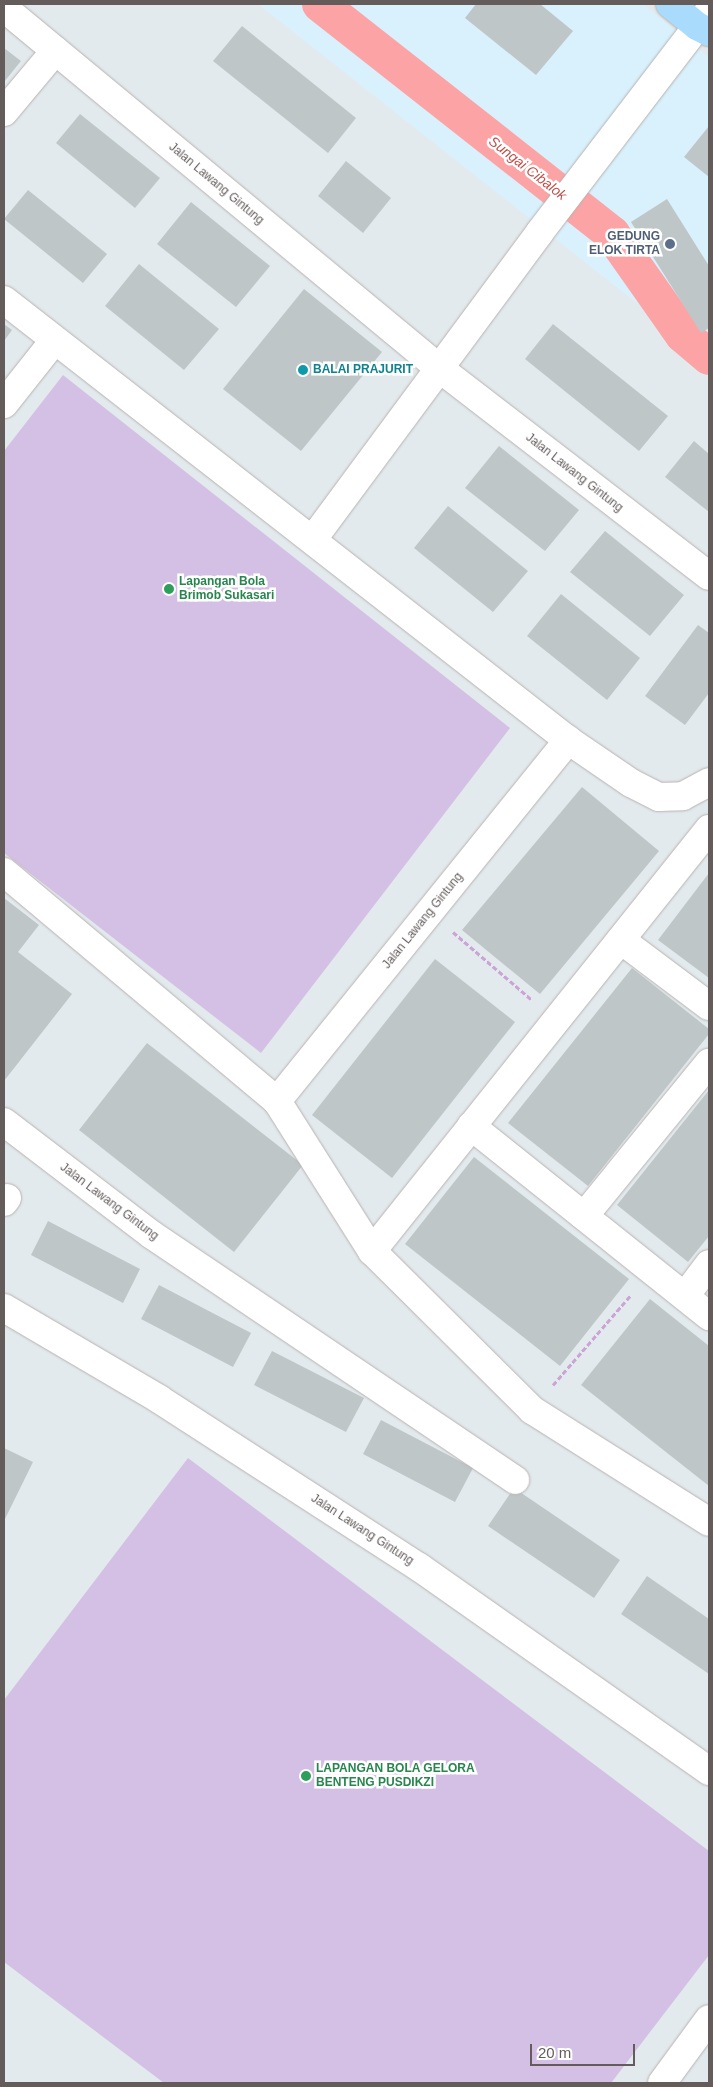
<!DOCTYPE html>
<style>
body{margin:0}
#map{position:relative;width:713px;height:2087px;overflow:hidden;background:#e3eaed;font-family:Helvetica,sans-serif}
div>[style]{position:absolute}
.commercial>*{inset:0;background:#d8f1fc}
.green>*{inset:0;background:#d4c0e4}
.canal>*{height:36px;margin:-18px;padding:0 18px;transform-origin:18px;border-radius:18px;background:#fca4a5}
.building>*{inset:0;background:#bfc6c8}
.path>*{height:3px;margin-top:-1.5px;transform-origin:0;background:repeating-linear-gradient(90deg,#cca3d5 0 5px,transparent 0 7.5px)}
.roads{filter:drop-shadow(0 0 1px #b8b2b0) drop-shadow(0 0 1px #b8b2b0)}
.street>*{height:28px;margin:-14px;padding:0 14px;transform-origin:14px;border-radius:14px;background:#fff}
.primary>*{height:28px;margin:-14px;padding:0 14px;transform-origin:14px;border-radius:14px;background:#a9dcfc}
.dots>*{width:14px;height:14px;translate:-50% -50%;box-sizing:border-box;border:2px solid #fff;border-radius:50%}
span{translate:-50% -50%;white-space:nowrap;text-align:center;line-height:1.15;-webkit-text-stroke:5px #fff;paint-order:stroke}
.street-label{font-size:12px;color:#635c5b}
.service-label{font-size:12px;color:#4e5e75;font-weight:700}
.right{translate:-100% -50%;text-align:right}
.culture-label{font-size:12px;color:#0d838f;font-weight:700}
.left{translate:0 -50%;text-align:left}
.leisure-label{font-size:12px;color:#27864d;font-weight:700}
.water-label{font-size:14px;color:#be4f48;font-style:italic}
.frame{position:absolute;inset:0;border:5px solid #635c5b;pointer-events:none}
.scale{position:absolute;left:530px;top:2044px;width:105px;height:22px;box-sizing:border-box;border:2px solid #635c5b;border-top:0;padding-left:6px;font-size:15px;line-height:18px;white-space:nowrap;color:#635c5b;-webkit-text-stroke:4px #fff;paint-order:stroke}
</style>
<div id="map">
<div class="commercial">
<i style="clip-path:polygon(258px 4px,643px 4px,709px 57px,709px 360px)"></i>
</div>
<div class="green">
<i style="clip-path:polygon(63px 375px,510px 728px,261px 1053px,4px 853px,4px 451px)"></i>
<i style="clip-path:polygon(188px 1458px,709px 1851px,709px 1955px,611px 2083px,164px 2083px,4px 1962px,4px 1700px)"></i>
</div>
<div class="canal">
<i style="left:320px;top:4px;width:372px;rotate:38.2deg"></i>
<i style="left:612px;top:234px;width:123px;rotate:54.9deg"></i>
<i style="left:683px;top:335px;width:34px;rotate:40deg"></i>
</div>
<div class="building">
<i style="clip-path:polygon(476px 4px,540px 4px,573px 31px,536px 75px,465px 18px)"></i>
<i style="clip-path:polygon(242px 26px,356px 118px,328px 153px,213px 61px)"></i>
<i style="clip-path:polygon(4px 48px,21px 61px,4px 82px)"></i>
<i style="clip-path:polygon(80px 114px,160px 178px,135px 208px,56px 143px)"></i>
<i style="clip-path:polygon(709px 126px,709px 177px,684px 157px)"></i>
<i style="clip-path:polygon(346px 161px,391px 198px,363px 233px,318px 196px)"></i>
<i style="clip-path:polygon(28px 190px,107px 254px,83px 283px,4px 219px)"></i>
<i style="clip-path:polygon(667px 199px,709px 266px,709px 328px,701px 333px,631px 222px)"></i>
<i style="clip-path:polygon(191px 202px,270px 266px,236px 307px,157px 244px)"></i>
<i style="clip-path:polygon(139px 264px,219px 329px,184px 370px,105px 306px)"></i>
<i style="clip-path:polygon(304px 289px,382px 352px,301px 451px,223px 389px)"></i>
<i style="clip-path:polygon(4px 324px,12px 330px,4px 341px)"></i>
<i style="clip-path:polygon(553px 324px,668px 416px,639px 451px,525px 359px)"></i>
<i style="clip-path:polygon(694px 441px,709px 454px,709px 512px,665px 477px)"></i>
<i style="clip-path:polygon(499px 446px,579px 510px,545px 551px,465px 488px)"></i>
<i style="clip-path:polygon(448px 506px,528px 571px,493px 612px,414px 548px)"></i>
<i style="clip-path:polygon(605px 531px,684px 595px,650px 636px,570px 572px)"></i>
<i style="clip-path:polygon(561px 594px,640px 658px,607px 700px,527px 636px)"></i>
<i style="clip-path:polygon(698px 625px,709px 633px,709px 693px,685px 725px,645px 696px)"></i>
<i style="clip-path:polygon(582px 787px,659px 851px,540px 994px,462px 930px)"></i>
<i style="clip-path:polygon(709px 873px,709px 978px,658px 940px)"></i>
<i style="clip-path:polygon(4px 898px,39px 925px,18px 952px,72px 994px,4px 1081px)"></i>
<i style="clip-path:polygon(435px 959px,515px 1022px,392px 1178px,312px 1115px)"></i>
<i style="clip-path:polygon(632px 968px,709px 1029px,709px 1034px,588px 1186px,508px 1123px)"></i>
<i style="clip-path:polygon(147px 1043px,303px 1165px,234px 1252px,79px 1130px)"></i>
<i style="clip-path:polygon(709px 1090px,709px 1236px,688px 1262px,617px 1205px)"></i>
<i style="clip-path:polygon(474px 1157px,629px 1279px,560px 1366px,405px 1244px)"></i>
<i style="clip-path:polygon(48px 1221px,140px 1269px,123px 1303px,31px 1255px)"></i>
<i style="clip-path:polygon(159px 1285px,251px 1333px,233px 1367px,141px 1319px)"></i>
<i style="clip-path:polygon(650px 1299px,709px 1346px,709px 1486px,581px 1385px)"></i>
<i style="clip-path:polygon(272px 1351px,364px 1398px,346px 1432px,254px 1385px)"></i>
<i style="clip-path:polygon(381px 1420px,473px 1468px,455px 1502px,363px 1454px)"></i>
<i style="clip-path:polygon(4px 1448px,33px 1462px,4px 1521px)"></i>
<i style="clip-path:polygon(514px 1488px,620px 1560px,594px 1598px,488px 1526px)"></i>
<i style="clip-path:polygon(647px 1576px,709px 1619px,709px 1674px,621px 1614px)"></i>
</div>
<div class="path">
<i style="left:453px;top:932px;width:104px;rotate:40.7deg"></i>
<i style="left:553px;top:1385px;width:119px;rotate:-49.1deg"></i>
</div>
<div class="roads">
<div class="street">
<i style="left:4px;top:8px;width:565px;rotate:39.61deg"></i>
<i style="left:439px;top:368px;width:341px;rotate:37.6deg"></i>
<i style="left:4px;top:112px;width:80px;rotate:-50.1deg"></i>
<i style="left:4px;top:300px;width:715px;rotate:37.96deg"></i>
<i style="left:568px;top:740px;width:76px;rotate:34.3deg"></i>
<i style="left:631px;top:783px;width:31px;rotate:27deg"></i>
<i style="left:659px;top:797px;width:24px;rotate:-2deg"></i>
<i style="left:683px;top:796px;width:30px;rotate:-28deg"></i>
<i style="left:4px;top:404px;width:80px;rotate:-51.6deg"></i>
<i style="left:313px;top:539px;width:382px;rotate:-53.5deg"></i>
<i style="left:540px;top:232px;width:278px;rotate:-52.6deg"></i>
<i style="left:4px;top:872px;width:356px;rotate:40deg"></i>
<i style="left:277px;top:1101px;width:178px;rotate:57.7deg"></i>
<i style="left:372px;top:1251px;width:226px;rotate:44.8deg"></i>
<i style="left:532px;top:1410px;width:209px;rotate:32.3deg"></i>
<i style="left:621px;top:940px;width:110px;rotate:36.9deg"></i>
<i style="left:277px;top:1101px;width:464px;rotate:-51.1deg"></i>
<i style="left:4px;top:1122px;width:186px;rotate:37.4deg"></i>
<i style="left:152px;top:1235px;width:438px;rotate:34deg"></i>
<i style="left:471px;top:1126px;width:305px;rotate:38.6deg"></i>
<i style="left:4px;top:1202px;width:5px;rotate:-53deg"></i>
<i style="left:584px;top:1216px;width:198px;rotate:-50.8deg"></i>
<i style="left:372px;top:1251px;width:540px;rotate:-51.39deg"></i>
<i style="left:685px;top:1296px;width:40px;rotate:-53deg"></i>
<i style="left:4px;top:1308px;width:180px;rotate:30.4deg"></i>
<i style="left:159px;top:1399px;width:310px;rotate:32.9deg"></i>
<i style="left:419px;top:1567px;width:355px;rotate:35.1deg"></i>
<i style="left:662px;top:2083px;width:79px;rotate:-53.7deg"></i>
</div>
<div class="primary">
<i style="left:670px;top:4px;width:35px;rotate:39deg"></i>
<i style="left:697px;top:26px;width:13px;rotate:27deg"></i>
</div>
</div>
<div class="dots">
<i style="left:670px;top:244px;background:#5c6f8a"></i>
<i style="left:303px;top:370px;background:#0f9aa8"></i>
<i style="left:169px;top:589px;background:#2e9e5b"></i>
<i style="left:306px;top:1776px;background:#2e9e5b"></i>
</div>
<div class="street-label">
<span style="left:216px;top:184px;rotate:40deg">Jalan Lawang Gintung</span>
<span style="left:574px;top:473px;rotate:38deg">Jalan Lawang Gintung</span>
<span style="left:423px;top:921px;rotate:-51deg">Jalan Lawang Gintung</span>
<span style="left:109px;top:1202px;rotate:37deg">Jalan Lawang Gintung</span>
<span style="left:362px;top:1530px;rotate:33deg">Jalan Lawang Gintung</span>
</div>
<div class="service-label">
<span class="right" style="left:660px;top:244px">GEDUNG<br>ELOK TIRTA</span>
</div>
<div class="culture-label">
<span class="left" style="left:313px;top:370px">BALAI PRAJURIT</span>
</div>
<div class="leisure-label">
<span class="left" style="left:179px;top:589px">Lapangan Bola<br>Brimob Sukasari</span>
<span class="left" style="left:316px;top:1776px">LAPANGAN BOLA GELORA<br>BENTENG PUSDIKZI</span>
</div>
<div class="water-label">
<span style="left:528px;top:168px;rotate:38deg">Sungai Cibalok</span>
</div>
<div class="frame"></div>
<div class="scale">20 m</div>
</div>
